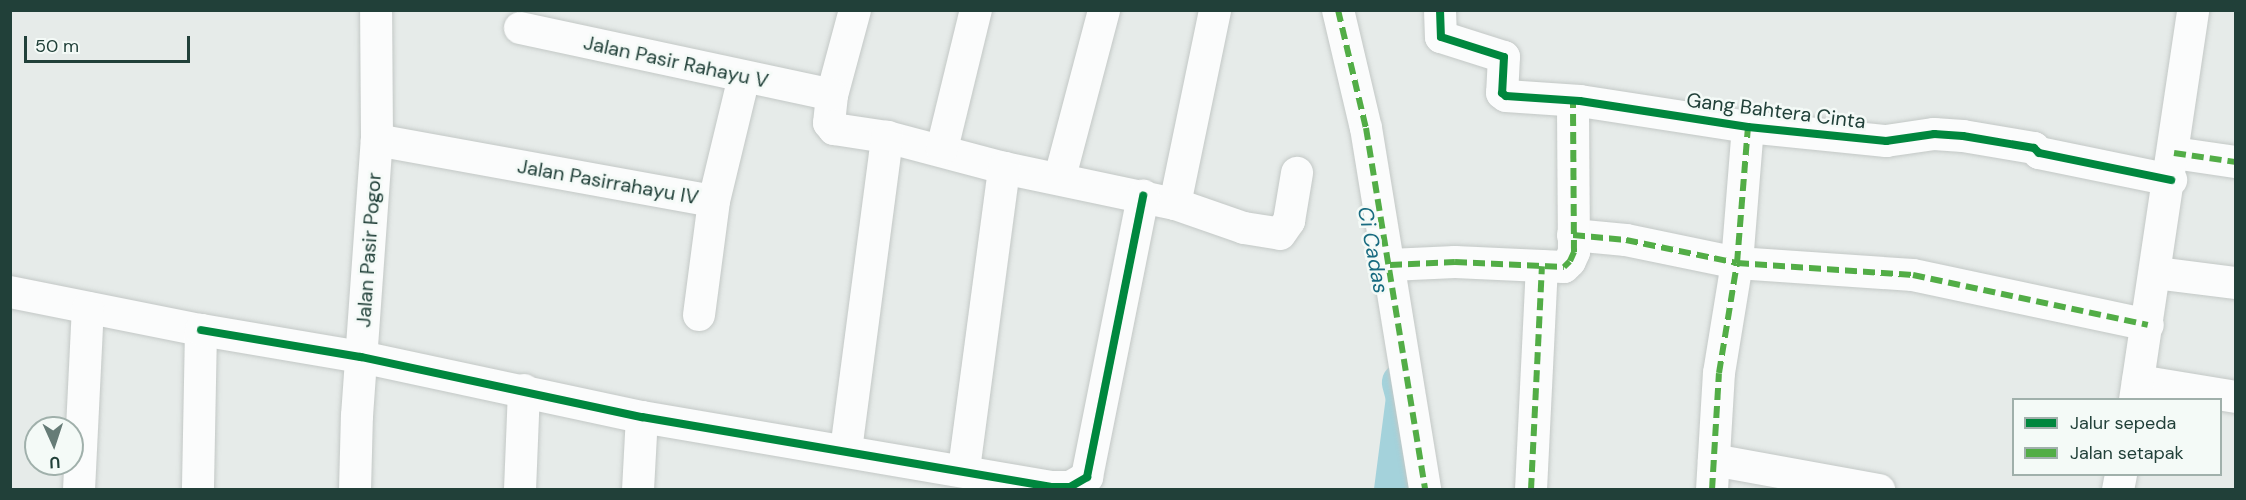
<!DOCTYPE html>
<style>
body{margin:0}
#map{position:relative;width:2246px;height:500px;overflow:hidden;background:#e6ebe9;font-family:"DM Sans",sans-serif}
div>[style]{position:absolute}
.river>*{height:40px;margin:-20px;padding:0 20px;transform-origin:20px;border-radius:20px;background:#a4d2db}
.roads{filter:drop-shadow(0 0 2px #c3c8c6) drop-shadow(0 0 2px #c3c8c6)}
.minor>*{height:32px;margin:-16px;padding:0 16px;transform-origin:16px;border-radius:16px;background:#fbfcfc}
.quiet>*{height:6px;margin-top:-3px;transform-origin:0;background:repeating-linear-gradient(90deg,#52ad46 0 12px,transparent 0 18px)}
.cycleway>*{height:8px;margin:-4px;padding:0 4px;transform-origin:4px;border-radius:4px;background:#00873e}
span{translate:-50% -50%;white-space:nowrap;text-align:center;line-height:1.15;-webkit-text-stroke:5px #f4faf7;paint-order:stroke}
.street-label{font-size:20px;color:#214039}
.water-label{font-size:21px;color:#186b80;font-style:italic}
.frame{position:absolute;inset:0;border:12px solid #214039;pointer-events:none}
.legend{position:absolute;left:2012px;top:398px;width:210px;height:78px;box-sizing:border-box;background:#f4faf7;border:2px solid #a0b0ab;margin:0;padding:8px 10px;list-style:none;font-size:18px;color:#214039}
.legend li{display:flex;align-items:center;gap:12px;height:30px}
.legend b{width:30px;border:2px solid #a0b0ab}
.north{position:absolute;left:24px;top:416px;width:60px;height:60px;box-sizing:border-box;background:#f4faf7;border:2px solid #a0b0ab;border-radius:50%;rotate:177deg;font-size:16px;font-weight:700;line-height:24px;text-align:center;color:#214039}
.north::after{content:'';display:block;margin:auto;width:21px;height:27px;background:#667c77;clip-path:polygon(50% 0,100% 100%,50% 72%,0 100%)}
.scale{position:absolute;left:24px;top:36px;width:166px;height:27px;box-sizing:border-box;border:3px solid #214039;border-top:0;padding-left:8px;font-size:18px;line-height:21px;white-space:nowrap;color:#214039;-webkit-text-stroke:4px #f4faf7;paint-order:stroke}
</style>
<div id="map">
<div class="river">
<i style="left:1394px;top:490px;width:93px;rotate:-82.6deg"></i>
<i style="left:1406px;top:398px;width:16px;rotate:-105deg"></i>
</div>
<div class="roads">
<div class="minor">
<i style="left:855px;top:10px;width:88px;rotate:105.1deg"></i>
<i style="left:832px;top:95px;width:28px;rotate:96deg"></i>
<i style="left:829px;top:123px;width:8px;rotate:50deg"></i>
<i style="left:834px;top:129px;width:54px;rotate:8.6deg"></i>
<i style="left:887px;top:137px;width:121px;rotate:14.8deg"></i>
<i style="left:1004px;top:168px;width:175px;rotate:11.9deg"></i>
<i style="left:1175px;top:204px;width:198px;rotate:-78.3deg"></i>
<i style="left:1338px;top:10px;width:121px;rotate:76.7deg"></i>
<i style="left:1366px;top:128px;width:367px;rotate:80.7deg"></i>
<i style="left:1440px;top:10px;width:27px;rotate:88deg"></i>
<i style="left:1441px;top:37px;width:66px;rotate:17.6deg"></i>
<i style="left:1504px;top:57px;width:36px;rotate:93deg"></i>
<i style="left:1502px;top:93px;width:5px;rotate:37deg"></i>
<i style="left:1506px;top:96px;width:74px;rotate:3.9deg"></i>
<i style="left:1580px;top:101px;width:170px;rotate:8.8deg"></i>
<i style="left:1748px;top:127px;width:139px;rotate:5.8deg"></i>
<i style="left:1886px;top:141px;width:49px;rotate:-8.3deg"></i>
<i style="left:1934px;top:134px;width:29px;rotate:4deg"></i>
<i style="left:1963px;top:136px;width:72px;rotate:9.6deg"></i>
<i style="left:2034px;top:148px;width:7px;rotate:45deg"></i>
<i style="left:2039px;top:153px;width:135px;rotate:11.6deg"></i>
<i style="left:520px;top:28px;width:319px;rotate:12.1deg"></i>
<i style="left:377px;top:140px;width:342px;rotate:10.3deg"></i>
<i style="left:714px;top:201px;width:128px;rotate:-76.4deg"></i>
<i style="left:942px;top:149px;width:143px;rotate:-76.3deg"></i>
<i style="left:2174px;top:153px;width:63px;rotate:8.3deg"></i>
<i style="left:1060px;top:177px;width:173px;rotate:-75.2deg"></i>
<i style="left:1175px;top:204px;width:73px;rotate:19.2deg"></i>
<i style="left:1244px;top:228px;width:36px;rotate:9deg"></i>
<i style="left:1280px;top:234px;width:16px;rotate:-55deg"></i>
<i style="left:1289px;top:221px;width:49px;rotate:-80.5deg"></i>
<i style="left:1573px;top:235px;width:53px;rotate:5.4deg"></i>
<i style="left:1626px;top:240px;width:113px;rotate:11.7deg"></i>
<i style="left:1737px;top:263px;width:176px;rotate:3.9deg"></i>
<i style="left:1913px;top:275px;width:240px;rotate:12deg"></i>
<i style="left:1390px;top:265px;width:65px;rotate:-2.6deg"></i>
<i style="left:1455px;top:262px;width:109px;rotate:2.6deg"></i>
<i style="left:1564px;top:267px;width:8px;rotate:-45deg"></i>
<i style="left:1570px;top:261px;width:10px;rotate:-66deg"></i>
<i style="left:1574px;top:252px;width:151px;rotate:-90.4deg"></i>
<i style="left:2156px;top:273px;width:81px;rotate:7.1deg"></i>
<i style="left:10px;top:292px;width:195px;rotate:11.3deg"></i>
<i style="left:201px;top:330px;width:160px;rotate:91.1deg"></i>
<i style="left:699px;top:315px;width:115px;rotate:-82.5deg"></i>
<i style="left:201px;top:330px;width:162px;rotate:9.6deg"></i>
<i style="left:361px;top:357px;width:287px;rotate:12.1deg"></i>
<i style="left:642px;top:417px;width:414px;rotate:9.7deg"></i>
<i style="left:1050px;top:487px;width:20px"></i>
<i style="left:1070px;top:487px;width:20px;rotate:-30deg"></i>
<i style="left:1087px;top:477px;width:287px;rotate:-78.7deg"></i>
<i style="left:2138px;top:381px;width:99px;rotate:9.3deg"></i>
<i style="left:2135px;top:400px;width:394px;rotate:-81.5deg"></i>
<i style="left:846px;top:450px;width:316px;rotate:-82.5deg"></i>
<i style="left:1714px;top:460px;width:168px;rotate:10.3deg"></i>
<i style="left:964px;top:469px;width:304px;rotate:-82.4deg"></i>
<i style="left:79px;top:490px;width:182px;rotate:-87.2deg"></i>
<i style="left:355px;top:490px;width:74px;rotate:-88.5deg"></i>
<i style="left:357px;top:416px;width:277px;rotate:-85.9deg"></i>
<i style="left:377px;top:140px;width:130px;rotate:-90.4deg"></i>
<i style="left:520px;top:490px;width:100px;rotate:-87.7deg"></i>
<i style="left:638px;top:490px;width:73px;rotate:-86.9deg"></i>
<i style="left:1531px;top:490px;width:224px;rotate:-87.2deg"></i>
<i style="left:1712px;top:490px;width:117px;rotate:-86.6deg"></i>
<i style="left:1719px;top:373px;width:111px;rotate:-80.7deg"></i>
<i style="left:1737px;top:263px;width:136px;rotate:-85.4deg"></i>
<i style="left:2118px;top:490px;width:16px;rotate:-79deg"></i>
</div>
</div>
<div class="quiet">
<i style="left:1338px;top:10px;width:121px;rotate:76.7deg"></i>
<i style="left:1366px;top:128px;width:367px;rotate:80.7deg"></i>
<i style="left:2174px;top:153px;width:63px;rotate:8.3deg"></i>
<i style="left:1573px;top:235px;width:53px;rotate:5.4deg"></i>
<i style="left:1626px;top:240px;width:113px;rotate:11.7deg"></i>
<i style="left:1737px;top:263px;width:176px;rotate:3.9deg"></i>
<i style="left:1913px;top:275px;width:240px;rotate:12deg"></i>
<i style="left:1390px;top:265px;width:65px;rotate:-2.6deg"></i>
<i style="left:1455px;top:262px;width:109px;rotate:2.6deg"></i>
<i style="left:1564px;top:267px;width:8px;rotate:-45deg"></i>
<i style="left:1570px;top:261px;width:10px;rotate:-66deg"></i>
<i style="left:1574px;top:252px;width:151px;rotate:-90.4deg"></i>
<i style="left:1531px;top:490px;width:224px;rotate:-87.2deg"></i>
<i style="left:1712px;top:490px;width:117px;rotate:-86.6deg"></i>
<i style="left:1719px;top:373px;width:111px;rotate:-80.7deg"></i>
<i style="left:1737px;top:263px;width:136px;rotate:-85.4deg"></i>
</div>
<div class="cycleway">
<i style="left:1440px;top:10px;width:27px;rotate:88deg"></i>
<i style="left:1441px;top:37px;width:66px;rotate:17.6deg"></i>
<i style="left:1504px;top:57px;width:36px;rotate:93deg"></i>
<i style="left:1502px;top:93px;width:5px;rotate:37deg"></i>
<i style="left:1506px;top:96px;width:74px;rotate:3.9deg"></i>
<i style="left:1580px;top:101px;width:170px;rotate:8.8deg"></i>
<i style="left:1748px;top:127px;width:139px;rotate:5.8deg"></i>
<i style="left:1886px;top:141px;width:49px;rotate:-8.3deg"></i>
<i style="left:1934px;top:134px;width:29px;rotate:4deg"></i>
<i style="left:1963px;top:136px;width:72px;rotate:9.6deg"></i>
<i style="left:2034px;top:148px;width:7px;rotate:45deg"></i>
<i style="left:2039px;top:153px;width:135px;rotate:11.6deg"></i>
<i style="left:201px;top:330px;width:162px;rotate:9.6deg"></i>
<i style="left:361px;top:357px;width:287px;rotate:12.1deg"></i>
<i style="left:642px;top:417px;width:414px;rotate:9.7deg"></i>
<i style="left:1050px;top:487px;width:20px"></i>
<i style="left:1070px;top:487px;width:20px;rotate:-30deg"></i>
<i style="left:1087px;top:477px;width:287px;rotate:-78.7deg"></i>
</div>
<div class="street-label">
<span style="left:676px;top:62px;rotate:12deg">Jalan Pasir Rahayu V</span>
<span style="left:1776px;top:111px;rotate:7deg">Gang Bahtera Cinta</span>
<span style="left:608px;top:182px;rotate:10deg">Jalan Pasirrahayu IV</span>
<span style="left:369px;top:250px;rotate:-86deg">Jalan Pasir Pogor</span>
</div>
<div class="water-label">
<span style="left:1373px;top:250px;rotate:79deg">Ci Cadas</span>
</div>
<div class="frame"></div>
<ul class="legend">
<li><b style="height:8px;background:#00873e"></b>Jalur sepeda</li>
<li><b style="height:8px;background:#52ad46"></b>Jalan setapak</li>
</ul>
<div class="north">U</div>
<div class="scale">50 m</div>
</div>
